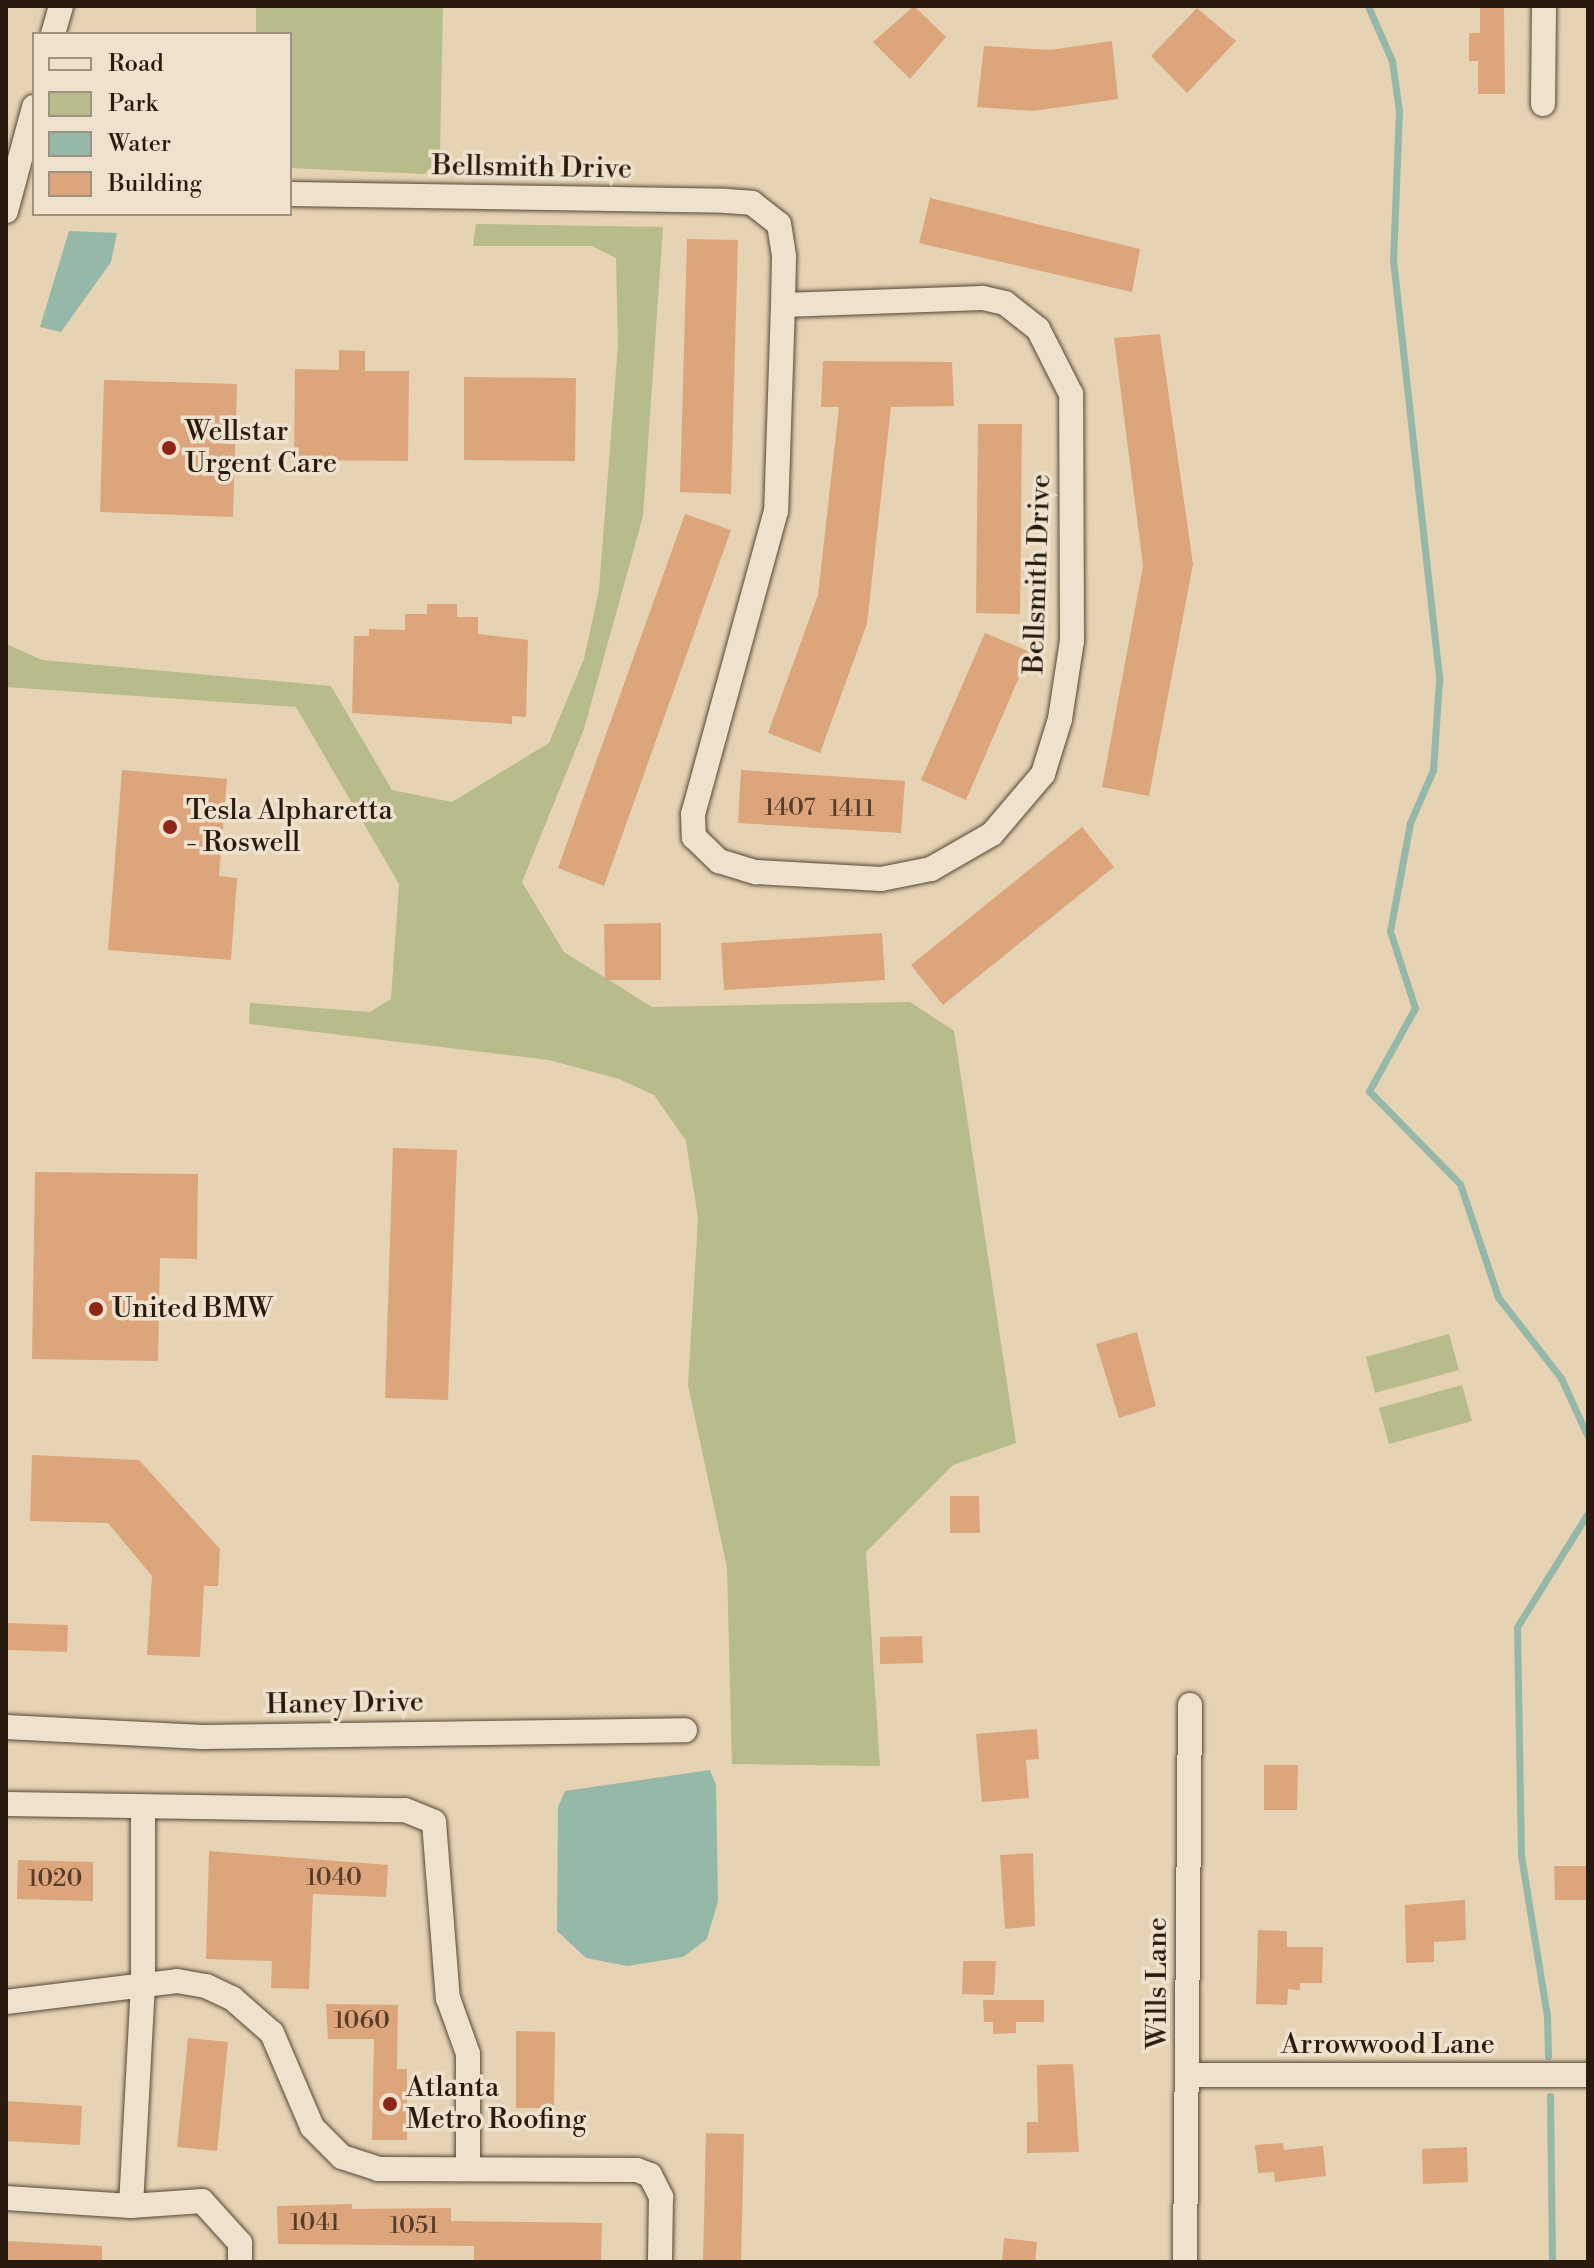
<!DOCTYPE html>
<style>
body{margin:0}
#map{position:relative;width:1594px;height:2268px;overflow:hidden;background:#e5d3b3;font-family:"Libre Bodoni",serif}
div>[style]{position:absolute}
.green>*{inset:0;background:#b8bb8a}
.water>*{inset:0;background:#96b8a9}
.stream>*{height:7px;margin:-3.5px;padding:0 3.5px;transform-origin:3.5px;border-radius:3.5px;background:#96b8a9}
.building>*{inset:0;background:#dda57c}
.roads{filter:drop-shadow(0 0 2px #584837) drop-shadow(0 0 2px #584837)}
.minor>*{height:24px;margin:-12px;padding:0 12px;transform-origin:12px;border-radius:12px;background:#eee2ce}
.dots>*{width:22px;height:22px;translate:-50% -50%;box-sizing:border-box;border:4px solid #eee2ce;border-radius:50%}
span{translate:-50% -50%;white-space:nowrap;text-align:center;line-height:1.15;-webkit-text-stroke:7px #eee2ce;paint-order:stroke}
.number-label{font-size:24px;color:#563d2a}
.number-label span{-webkit-text-stroke-width:0}
.street-label{font-size:28px;color:#291a0e}
.poi-label{font-size:28px;color:#291a0e}
.left{translate:0 -50%;text-align:left}
.frame{position:absolute;inset:0;border:8px solid #291a0e;pointer-events:none}
.legend{position:absolute;left:32px;top:32px;width:260px;height:184px;box-sizing:border-box;background:#eee2ce;border:2px solid #9f9281;margin:0;padding:10px 14px;list-style:none;font-size:24px;color:#291a0e}
.legend li{display:flex;align-items:center;gap:16px;height:40px}
.legend b{width:40px;border:2px solid #9f9281}
</style>
<div id="map">
<div class="green">
<i style="clip-path:polygon(256px 6px,443px 6px,440px 152px,430px 169px,424px 174px,290px 168px,290px 34px,256px 34px)"></i>
<i style="clip-path:polygon(476px 224px,663px 227px,643px 516px,584px 729px,522px 882px,564px 952px,652px 1007px,910px 1002px,954px 1031px,1016px 1443px,953px 1465px,866px 1552px,880px 1766px,732px 1764px,727px 1568px,688px 1385px,698px 1218px,686px 1141px,654px 1095px,619px 1079px,549px 1060px,249px 1024px,250px 1003px,370px 1012px,391px 999px,399px 884px,296px 707px,6px 687px,6px 644px,42px 660px,331px 686px,392px 790px,452px 802px,549px 743px,584px 659px,599px 590px,618px 345px,616px 258px,592px 246px,473px 246px)"></i>
<i style="clip-path:polygon(1449px 1334px,1459px 1370px,1375px 1393px,1366px 1357px)"></i>
<i style="clip-path:polygon(1462px 1385px,1472px 1421px,1389px 1444px,1379px 1408px)"></i>
</div>
<div class="water">
<i style="clip-path:polygon(69px 231px,117px 233px,111px 262px,61px 332px,40px 327px)"></i>
<i style="clip-path:polygon(710px 1770px,716px 1785px,718px 1901px,707px 1939px,683px 1957px,627px 1966px,586px 1958px,557px 1931px,558px 1807px,565px 1791px)"></i>
</div>
<div class="stream">
<i style="left:1368px;top:6px;width:60px;rotate:66.4deg"></i>
<i style="left:1392px;top:61px;width:50px;rotate:82deg"></i>
<i style="left:1399px;top:111px;width:149px;rotate:92.3deg"></i>
<i style="left:1393px;top:260px;width:423px;rotate:83.7deg"></i>
<i style="left:1439px;top:680px;width:90px;rotate:93.8deg"></i>
<i style="left:1433px;top:770px;width:58px;rotate:113.5deg"></i>
<i style="left:1410px;top:823px;width:110px;rotate:100.5deg"></i>
<i style="left:1390px;top:931px;width:81px;rotate:72deg"></i>
<i style="left:1415px;top:1008px;width:95px;rotate:119deg"></i>
<i style="left:1369px;top:1091px;width:130px;rotate:45.6deg"></i>
<i style="left:1460px;top:1184px;width:119px;rotate:71.4deg"></i>
<i style="left:1498px;top:1297px;width:103px;rotate:52.1deg"></i>
<i style="left:1561px;top:1378px;width:65px;rotate:65.4deg"></i>
<i style="left:1548px;top:2056px;width:40px;rotate:-91.4deg"></i>
<i style="left:1547px;top:2016px;width:162px;rotate:-99.2deg"></i>
<i style="left:1521px;top:1856px;width:229px;rotate:-91deg"></i>
<i style="left:1517px;top:1627px;width:134px;rotate:-58.1deg"></i>
<i style="left:1550px;top:2096px;width:166px;rotate:89.3deg"></i>
</div>
<div class="building">
<i style="clip-path:polygon(914px 6px,946px 37px,910px 79px,873px 42px)"></i>
<i style="clip-path:polygon(1480px 6px,1504px 6px,1505px 94px,1478px 94px,1478px 61px,1469px 61px,1469px 33px,1480px 33px)"></i>
<i style="clip-path:polygon(1197px 8px,1236px 41px,1187px 93px,1151px 56px)"></i>
<i style="clip-path:polygon(1112px 41px,1118px 99px,1033px 111px,977px 107px,984px 46px,1050px 50px)"></i>
<i style="clip-path:polygon(930px 198px,1140px 249px,1132px 292px,919px 243px)"></i>
<i style="clip-path:polygon(687px 239px,738px 240px,731px 494px,680px 492px)"></i>
<i style="clip-path:polygon(1160px 334px,1193px 564px,1149px 796px,1102px 787px,1143px 566px,1114px 338px)"></i>
<i style="clip-path:polygon(339px 350px,365px 351px,365px 371px,409px 371px,408px 461px,294px 460px,295px 369px,339px 370px)"></i>
<i style="clip-path:polygon(823px 361px,952px 362px,954px 406px,891px 407px,867px 624px,820px 753px,768px 733px,818px 595px,839px 407px,821px 407px)"></i>
<i style="clip-path:polygon(464px 377px,576px 378px,575px 461px,464px 460px)"></i>
<i style="clip-path:polygon(104px 380px,237px 384px,233px 517px,100px 512px)"></i>
<i style="clip-path:polygon(978px 424px,1022px 424px,1020px 614px,976px 613px)"></i>
<i style="clip-path:polygon(685px 514px,731px 530px,604px 886px,558px 868px)"></i>
<i style="clip-path:polygon(427px 604px,457px 604px,457px 617px,478px 617px,478px 634px,528px 640px,526px 717px,512px 716px,512px 724px,352px 713px,354px 636px,369px 636px,369px 629px,405px 630px,405px 614px,427px 614px)"></i>
<i style="clip-path:polygon(985px 633px,1030px 652px,966px 800px,921px 780px)"></i>
<i style="clip-path:polygon(122px 770px,227px 779px,219px 876px,237px 878px,231px 960px,108px 950px)"></i>
<i style="clip-path:polygon(741px 770px,905px 781px,901px 833px,738px 823px)"></i>
<i style="clip-path:polygon(1082px 827px,1114px 867px,943px 1005px,911px 965px)"></i>
<i style="clip-path:polygon(661px 923px,661px 980px,605px 980px,604px 924px)"></i>
<i style="clip-path:polygon(882px 933px,885px 980px,724px 990px,721px 943px)"></i>
<i style="clip-path:polygon(393px 1148px,457px 1150px,448px 1400px,385px 1398px)"></i>
<i style="clip-path:polygon(35px 1172px,198px 1174px,197px 1259px,160px 1258px,158px 1361px,32px 1359px)"></i>
<i style="clip-path:polygon(1137px 1332px,1156px 1406px,1119px 1418px,1096px 1344px)"></i>
<i style="clip-path:polygon(32px 1455px,139px 1460px,220px 1549px,218px 1586px,204px 1586px,200px 1657px,147px 1655px,152px 1576px,108px 1523px,30px 1521px)"></i>
<i style="clip-path:polygon(950px 1496px,979px 1496px,980px 1533px,950px 1533px)"></i>
<i style="clip-path:polygon(6px 1623px,68px 1625px,67px 1652px,6px 1650px)"></i>
<i style="clip-path:polygon(922px 1636px,923px 1663px,880px 1664px,880px 1637px)"></i>
<i style="clip-path:polygon(1037px 1729px,1039px 1759px,1026px 1760px,1029px 1798px,982px 1802px,976px 1734px)"></i>
<i style="clip-path:polygon(1264px 1765px,1298px 1765px,1297px 1810px,1264px 1810px)"></i>
<i style="clip-path:polygon(209px 1851px,388px 1865px,386px 1897px,313px 1894px,309px 1989px,271px 1988px,272px 1961px,206px 1959px)"></i>
<i style="clip-path:polygon(1033px 1853px,1035px 1926px,1005px 1929px,1000px 1855px)"></i>
<i style="clip-path:polygon(18px 1860px,93px 1862px,93px 1901px,17px 1899px)"></i>
<i style="clip-path:polygon(1554px 1866px,1588px 1866px,1588px 1900px,1555px 1900px)"></i>
<i style="clip-path:polygon(1465px 1900px,1466px 1940px,1434px 1942px,1434px 1962px,1406px 1963px,1405px 1905px)"></i>
<i style="clip-path:polygon(1258px 1930px,1287px 1931px,1287px 1947px,1323px 1947px,1322px 1983px,1300px 1983px,1300px 1990px,1288px 1989px,1287px 2005px,1256px 2004px)"></i>
<i style="clip-path:polygon(963px 1961px,996px 1961px,994px 1995px,962px 1994px)"></i>
<i style="clip-path:polygon(983px 2000px,1044px 2000px,1044px 2022px,1016px 2022px,1016px 2033px,993px 2034px,993px 2022px,984px 2022px)"></i>
<i style="clip-path:polygon(326px 2004px,398px 2005px,397px 2069px,407px 2069px,407px 2140px,372px 2140px,374px 2039px,328px 2039px)"></i>
<i style="clip-path:polygon(516px 2031px,555px 2032px,554px 2108px,516px 2108px)"></i>
<i style="clip-path:polygon(188px 2038px,228px 2042px,217px 2151px,177px 2147px)"></i>
<i style="clip-path:polygon(1073px 2064px,1079px 2152px,1027px 2153px,1027px 2122px,1038px 2122px,1037px 2065px)"></i>
<i style="clip-path:polygon(8px 2101px,82px 2106px,80px 2145px,6px 2141px)"></i>
<i style="clip-path:polygon(706px 2133px,744px 2134px,741px 2262px,703px 2262px)"></i>
<i style="clip-path:polygon(1283px 2143px,1284px 2150px,1323px 2146px,1326px 2176px,1275px 2182px,1274px 2172px,1258px 2173px,1255px 2145px)"></i>
<i style="clip-path:polygon(1467px 2147px,1468px 2182px,1423px 2184px,1422px 2149px)"></i>
<i style="clip-path:polygon(352px 2204px,352px 2209px,451px 2208px,451px 2221px,602px 2223px,601px 2262px,474px 2262px,474px 2246px,278px 2244px,277px 2206px)"></i>
<i style="clip-path:polygon(1004px 2238px,1037px 2242px,1035px 2262px,1002px 2262px)"></i>
<i style="clip-path:polygon(6px 2241px,102px 2246px,102px 2262px,6px 2262px)"></i>
</div>
<div class="roads">
<div class="minor">
<i style="left:53px;top:34px;width:29px;rotate:-74deg"></i>
<i style="left:1543px;top:104px;width:98px;rotate:-89.4deg"></i>
<i style="left:290px;top:194px;width:436px;rotate:0.9deg"></i>
<i style="left:726px;top:201px;width:26px;rotate:4deg"></i>
<i style="left:752px;top:203px;width:34px;rotate:38deg"></i>
<i style="left:779px;top:224px;width:33px;rotate:81deg"></i>
<i style="left:784px;top:257px;width:48px;rotate:91.2deg"></i>
<i style="left:783px;top:305px;width:206px;rotate:91.9deg"></i>
<i style="left:776px;top:511px;width:314px;rotate:105.3deg"></i>
<i style="left:693px;top:814px;width:23px;rotate:88deg"></i>
<i style="left:694px;top:837px;width:35px;rotate:44deg"></i>
<i style="left:719px;top:861px;width:39px;rotate:17deg"></i>
<i style="left:756px;top:872px;width:125px;rotate:3.2deg"></i>
<i style="left:881px;top:879px;width:51px;rotate:-11.3deg"></i>
<i style="left:931px;top:869px;width:70px;rotate:-29.8deg"></i>
<i style="left:992px;top:834px;width:79px;rotate:-49.6deg"></i>
<i style="left:1043px;top:774px;width:58px;rotate:-72.8deg"></i>
<i style="left:1060px;top:719px;width:79px;rotate:-81.3deg"></i>
<i style="left:1072px;top:641px;width:247px;rotate:-90.2deg"></i>
<i style="left:1071px;top:394px;width:73px;rotate:-116.9deg"></i>
<i style="left:1038px;top:329px;width:42px;rotate:-141.8deg"></i>
<i style="left:1005px;top:303px;width:23px;rotate:-167deg"></i>
<i style="left:983px;top:298px;width:200px;rotate:178deg"></i>
<i style="left:6px;top:211px;width:108px;rotate:-74.9deg"></i>
<i style="left:6px;top:1727px;width:197px;rotate:2.9deg"></i>
<i style="left:203px;top:1737px;width:482px;rotate:-0.8deg"></i>
<i style="left:6px;top:1804px;width:399px;rotate:0.9deg"></i>
<i style="left:405px;top:1810px;width:31px;rotate:22deg"></i>
<i style="left:434px;top:1822px;width:177px;rotate:85.5deg"></i>
<i style="left:448px;top:1998px;width:59px;rotate:70.3deg"></i>
<i style="left:468px;top:2054px;width:115px;rotate:90deg"></i>
<i style="left:6px;top:2002px;width:172px;rotate:-7deg"></i>
<i style="left:177px;top:1981px;width:29px;rotate:10deg"></i>
<i style="left:206px;top:1986px;width:29px;rotate:25deg"></i>
<i style="left:232px;top:1998px;width:53px;rotate:41.2deg"></i>
<i style="left:272px;top:2033px;width:102px;rotate:66.9deg"></i>
<i style="left:312px;top:2127px;width:42px;rotate:45deg"></i>
<i style="left:342px;top:2157px;width:38px;rotate:18deg"></i>
<i style="left:378px;top:2169px;width:259px;rotate:0.2deg"></i>
<i style="left:637px;top:2170px;width:14px;rotate:21deg"></i>
<i style="left:650px;top:2175px;width:25px;rotate:63deg"></i>
<i style="left:661px;top:2197px;width:65px;rotate:90.9deg"></i>
<i style="left:1187px;top:2075px;width:401px"></i>
<i style="left:6px;top:2198px;width:125px;rotate:3.7deg"></i>
<i style="left:131px;top:2206px;width:71px;rotate:-4deg"></i>
<i style="left:202px;top:2201px;width:57px;rotate:47.9deg"></i>
<i style="left:240px;top:2243px;width:19px;rotate:90deg"></i>
<i style="left:131px;top:2206px;width:222px;rotate:-86.9deg"></i>
<i style="left:143px;top:1984px;width:176px;rotate:-90deg"></i>
<i style="left:1185px;top:2262px;width:557px;rotate:-89.49deg"></i>
</div>
</div>
<div class="dots">
<i style="left:169px;top:448px;background:#8f2418"></i>
<i style="left:170px;top:827px;background:#8f2418"></i>
<i style="left:96px;top:1309px;background:#8f2418"></i>
<i style="left:390px;top:2104px;background:#8f2418"></i>
</div>
<div class="number-label">
<span style="left:790px;top:809px">1407</span>
<span style="left:852px;top:810px">1411</span>
<span style="left:334px;top:1879px">1040</span>
<span style="left:55px;top:1880px">1020</span>
<span style="left:362px;top:2022px">1060</span>
<span style="left:315px;top:2224px">1041</span>
<span style="left:414px;top:2227px">1051</span>
</div>
<div class="street-label">
<span style="left:532px;top:168px;rotate:1deg">Bellsmith Drive</span>
<span style="left:1038px;top:574px;rotate:-88deg">Bellsmith Drive</span>
<span style="left:345px;top:1704px;rotate:-1deg">Haney Drive</span>
<span style="left:1158px;top:1983px;rotate:-90deg">Wills Lane</span>
<span style="left:1388px;top:2045px">Arrowwood Lane</span>
</div>
<div class="poi-label">
<span class="left" style="left:185px;top:448px">Wellstar<br>Urgent Care</span>
<span class="left" style="left:186px;top:827px">Tesla Alpharetta<br>- Roswell</span>
<span class="left" style="left:112px;top:1309px">United BMW</span>
<span class="left" style="left:406px;top:2104px">Atlanta<br>Metro Roofing</span>
</div>
<div class="frame"></div>
<ul class="legend">
<li><b style="height:10px;background:#eee2ce"></b>Road</li>
<li><b style="height:22px;background:#b8bb8a"></b>Park</li>
<li><b style="height:22px;background:#96b8a9"></b>Water</li>
<li><b style="height:22px;background:#dda57c"></b>Building</li>
</ul>
</div>
